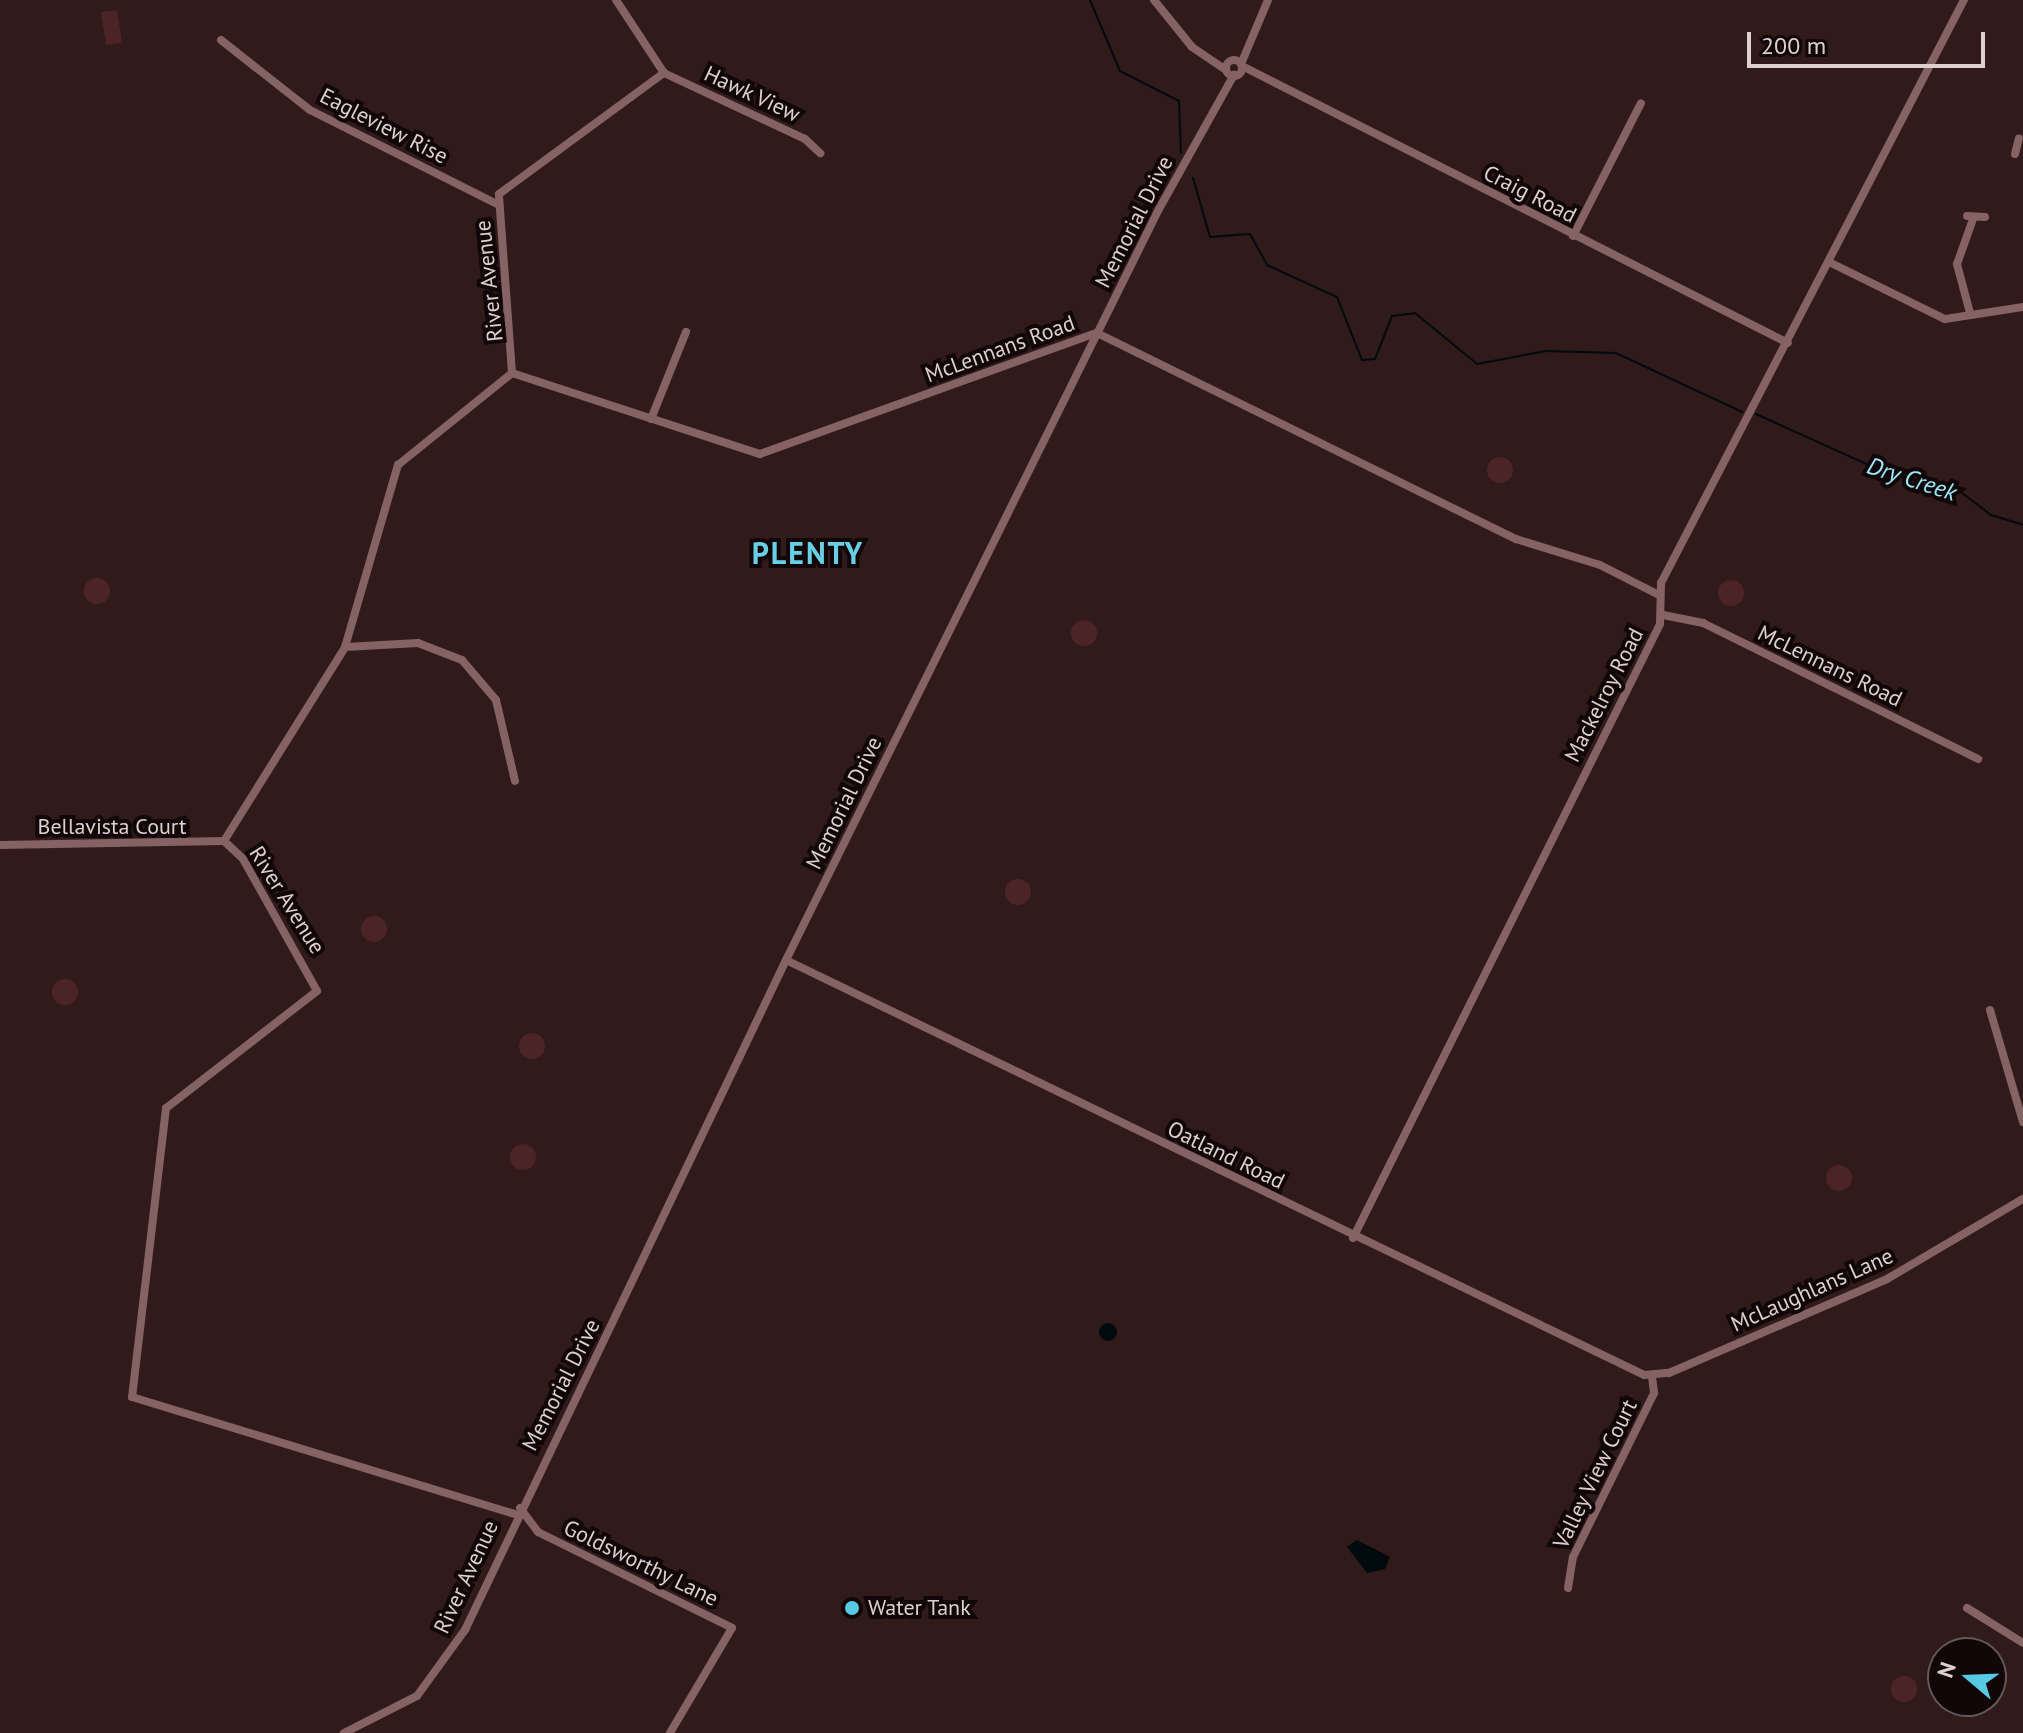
<!DOCTYPE html>
<style>
body{margin:0}
#map{position:relative;width:2023px;height:1733px;overflow:hidden;background:#301a1a;font-family:"PT Sans",sans-serif}
div>[style]{position:absolute}
.green>*{inset:0;background:#4d2426}
.round{border-radius:50%}
.water>*{inset:0;background:#010a0d}
.stream>*{height:2px;margin:-1px;padding:0 1px;transform-origin:1px;border-radius:1px;background:#010a0d}
.street>*{height:8px;margin:-4px;padding:0 4px;transform-origin:4px;border-radius:4px;background:#856263}
.street>.ring{margin:-4px;padding:0;box-sizing:content-box;background:none;border:8px solid #856263;border-radius:50%}
.dots>*{width:22px;height:22px;translate:-50% -50%;box-sizing:border-box;border:4px solid #110708;border-radius:50%}
span{translate:-50% -50%;white-space:nowrap;text-align:center;line-height:1.15;-webkit-text-stroke:8px #110708;paint-order:stroke}
.street-label{font-size:22px;color:#dfcfcf}
.poi-label{font-size:22px;color:#dfcfcf}
.left{translate:0 -50%;text-align:left}
.water-label{font-size:24px;color:#9de8fb;font-style:italic}
.district-label{font-size:30px;color:#69cfe6;font-weight:700;letter-spacing:2px}
.north{position:absolute;left:1927px;top:1637px;width:80px;height:80px;box-sizing:border-box;background:#110708;border:2px solid #635758;border-radius:50%;rotate:289deg;font-size:22px;font-weight:700;line-height:32px;text-align:center;color:#dfcfcf}
.north::after{content:'';display:block;margin:auto;width:28px;height:36px;background:#57c9e2;clip-path:polygon(50% 0,100% 100%,50% 72%,0 100%)}
.scale{position:absolute;left:1747px;top:32px;width:238px;height:36px;box-sizing:border-box;border:4px solid #dfcfcf;border-top:0;padding-left:10px;font-size:24px;line-height:28px;white-space:nowrap;color:#dfcfcf;-webkit-text-stroke:6px #110708;paint-order:stroke}
</style>
<div id="map">
<div class="green">
<i style="clip-path:polygon(117px 10px,122px 43px,106px 45px,101px 12px)"></i>
<i class="round" style="left:1487px;top:457px;width:26px;height:26px"></i>
<i class="round" style="left:84px;top:578px;width:26px;height:26px"></i>
<i class="round" style="left:1718px;top:580px;width:26px;height:26px"></i>
<i class="round" style="left:1071px;top:620px;width:26px;height:26px"></i>
<i class="round" style="left:1005px;top:879px;width:26px;height:26px"></i>
<i class="round" style="left:361px;top:916px;width:26px;height:26px"></i>
<i class="round" style="left:52px;top:979px;width:26px;height:26px"></i>
<i class="round" style="left:519px;top:1033px;width:26px;height:26px"></i>
<i class="round" style="left:510px;top:1144px;width:26px;height:26px"></i>
<i class="round" style="left:1826px;top:1165px;width:26px;height:26px"></i>
<i class="round" style="left:1891px;top:1676px;width:26px;height:26px"></i>
</div>
<div class="water">
<i class="round" style="left:1099px;top:1323px;width:18px;height:18px"></i>
<i style="clip-path:polygon(1357px 1540px,1390px 1557px,1385px 1569px,1367px 1573px,1347px 1547px)"></i>
</div>
<div class="stream">
<i style="left:1090px;top:0;width:77px;rotate:67.1deg"></i>
<i style="left:1120px;top:71px;width:66px;rotate:27deg"></i>
<i style="left:1179px;top:101px;width:52px;rotate:87.8deg"></i>
<i style="left:1193px;top:178px;width:61px;rotate:73.9deg"></i>
<i style="left:1210px;top:237px;width:40px;rotate:-4.3deg"></i>
<i style="left:1250px;top:234px;width:35px;rotate:61deg"></i>
<i style="left:1267px;top:265px;width:77px;rotate:24.6deg"></i>
<i style="left:1337px;top:297px;width:68px;rotate:68.4deg"></i>
<i style="left:1362px;top:360px;width:13px;rotate:-4deg"></i>
<i style="left:1375px;top:359px;width:46px;rotate:-68.4deg"></i>
<i style="left:1392px;top:316px;width:23px;rotate:-7deg"></i>
<i style="left:1415px;top:313px;width:80px;rotate:39.4deg"></i>
<i style="left:1477px;top:364px;width:70px;rotate:-10.7deg"></i>
<i style="left:1546px;top:351px;width:70px;rotate:1.6deg"></i>
<i style="left:1616px;top:353px;width:139px;rotate:25.1deg"></i>
<i style="left:1756px;top:414px;width:145px;rotate:24.4deg"></i>
<i style="left:1888px;top:474px;width:72px;rotate:12.9deg"></i>
<i style="left:1958px;top:490px;width:41px;rotate:37.1deg"></i>
<i style="left:1991px;top:515px;width:34px;rotate:17deg"></i>
</div>
<div class="street">
<i style="left:1154px;top:0;width:60px;rotate:51deg"></i>
<i style="left:1192px;top:47px;width:41px;rotate:34.1deg"></i>
<i style="left:221px;top:40px;width:113px;rotate:38.2deg"></i>
<i style="left:310px;top:110px;width:212px;rotate:26.7deg"></i>
<i class="ring" style="left:1226px;top:60px;width:8px;height:8px"></i>
<i style="left:1241px;top:64px;width:69px;rotate:-67.1deg"></i>
<i style="left:1242px;top:66px;width:612px;rotate:26.9deg"></i>
<i style="left:664px;top:73px;width:156px;rotate:25.1deg"></i>
<i style="left:805px;top:139px;width:21px;rotate:43deg"></i>
<i style="left:2015px;top:154px;width:16px;rotate:-76deg"></i>
<i style="left:1967px;top:216px;width:18px;rotate:3deg"></i>
<i style="left:1573px;top:236px;width:149px;rotate:-62.9deg"></i>
<i style="left:1831px;top:263px;width:127px;rotate:26.2deg"></i>
<i style="left:1945px;top:319px;width:79px;rotate:-8.7deg"></i>
<i style="left:1970px;top:313px;width:51px;rotate:-104.9deg"></i>
<i style="left:1957px;top:264px;width:48px;rotate:-70.4deg"></i>
<i style="left:512px;top:373px;width:261px;rotate:18.1deg"></i>
<i style="left:760px;top:454px;width:358px;rotate:-19.8deg"></i>
<i style="left:1097px;top:333px;width:467px;rotate:26.2deg"></i>
<i style="left:1516px;top:539px;width:88px;rotate:17.2deg"></i>
<i style="left:1600px;top:565px;width:64px;rotate:27deg"></i>
<i style="left:651px;top:419px;width:94px;rotate:-68.1deg"></i>
<i style="left:1663px;top:615px;width:41px;rotate:11.3deg"></i>
<i style="left:1703px;top:623px;width:307px;rotate:26.3deg"></i>
<i style="left:345px;top:647px;width:73px;rotate:-3.1deg"></i>
<i style="left:418px;top:643px;width:47px;rotate:21.1deg"></i>
<i style="left:462px;top:660px;width:52px;rotate:49.6deg"></i>
<i style="left:496px;top:700px;width:83px;rotate:76.8deg"></i>
<i style="left:224px;top:841px;width:26px;rotate:43deg"></i>
<i style="left:243px;top:859px;width:151px;rotate:60.7deg"></i>
<i style="left:317px;top:991px;width:191px;rotate:142.2deg"></i>
<i style="left:166px;top:1108px;width:291px;rotate:96.7deg"></i>
<i style="left:132px;top:1397px;width:400px;rotate:17deg"></i>
<i style="left:224px;top:841px;width:229px;rotate:-58deg"></i>
<i style="left:345px;top:647px;width:190px;rotate:-73.8deg"></i>
<i style="left:398px;top:465px;width:146px;rotate:-38.9deg"></i>
<i style="left:512px;top:373px;width:179px;rotate:-94.2deg"></i>
<i style="left:499px;top:194px;width:205px;rotate:-36.3deg"></i>
<i style="left:664px;top:73px;width:87px;rotate:-123.3deg"></i>
<i style="left:0;top:845px;width:224px;rotate:-1deg"></i>
<i style="left:786px;top:960px;width:953px;rotate:25.81deg"></i>
<i style="left:1644px;top:1375px;width:25px;rotate:-5deg"></i>
<i style="left:1669px;top:1373px;width:237px;rotate:-23.3deg"></i>
<i style="left:1887px;top:1279px;width:158px;rotate:-30.5deg"></i>
<i style="left:1990px;top:1010px;width:117px;rotate:73.6deg"></i>
<i style="left:1353px;top:1238px;width:686px;rotate:-63.43deg"></i>
<i style="left:1660px;top:624px;width:41px;rotate:-88.6deg"></i>
<i style="left:1661px;top:583px;width:657px;rotate:-62.54deg"></i>
<i style="left:520px;top:1508px;width:30px;rotate:53deg"></i>
<i style="left:538px;top:1532px;width:216px;rotate:26.3deg"></i>
<i style="left:732px;top:1628px;width:122px;rotate:120.6deg"></i>
<i style="left:1568px;top:1588px;width:31px;rotate:-81deg"></i>
<i style="left:1573px;top:1557px;width:183px;rotate:-63.7deg"></i>
<i style="left:1654px;top:1393px;width:16px;rotate:-97deg"></i>
<i style="left:1967px;top:1608px;width:66px;rotate:32deg"></i>
<i style="left:344px;top:1733px;width:82px;rotate:-26.9deg"></i>
<i style="left:417px;top:1696px;width:82px;rotate:-54deg"></i>
<i style="left:465px;top:1630px;width:743px;rotate:-64.4deg"></i>
<i style="left:786px;top:960px;width:839px;rotate:-63.59deg"></i>
<i style="left:1159px;top:209px;width:154px;rotate:-60.8deg"></i>
</div>
<div class="dots">
<i style="left:852px;top:1608px;background:#57c9e2"></i>
</div>
<div class="street-label">
<span style="left:752px;top:94px;rotate:25deg">Hawk View</span>
<span style="left:384px;top:126px;rotate:27deg">Eagleview Rise</span>
<span style="left:1530px;top:194px;rotate:27deg">Craig Road</span>
<span style="left:1134px;top:222px;rotate:-63deg">Memorial Drive</span>
<span style="left:489px;top:281px;rotate:-96deg">River Avenue</span>
<span style="left:1000px;top:349px;rotate:-20deg">McLennans Road</span>
<span style="left:1830px;top:666px;rotate:26deg">McLennans Road</span>
<span style="left:1604px;top:695px;rotate:-63deg">Mackelroy Road</span>
<span style="left:844px;top:803px;rotate:-64deg">Memorial Drive</span>
<span style="left:112px;top:827px">Bellavista Court</span>
<span style="left:287px;top:900px;rotate:58deg">River Avenue</span>
<span style="left:1226px;top:1155px;rotate:26deg">Oatland Road</span>
<span style="left:1812px;top:1290px;rotate:-24deg">McLaughlans Lane</span>
<span style="left:561px;top:1385px;rotate:-63deg">Memorial Drive</span>
<span style="left:1595px;top:1474px;rotate:-64deg">Valley View Court</span>
<span style="left:641px;top:1563px;rotate:26deg">Goldsworthy Lane</span>
<span style="left:466px;top:1577px;rotate:-65deg">River Avenue</span>
</div>
<div class="poi-label">
<span class="left" style="left:868px;top:1608px">Water Tank</span>
</div>
<div class="water-label">
<span style="left:1912px;top:479px;rotate:18deg">Dry Creek</span>
</div>
<div class="district-label">
<span style="left:808px;top:553px">PLENTY</span>
</div>
<div class="north">N</div>
<div class="scale">200 m</div>
</div>
